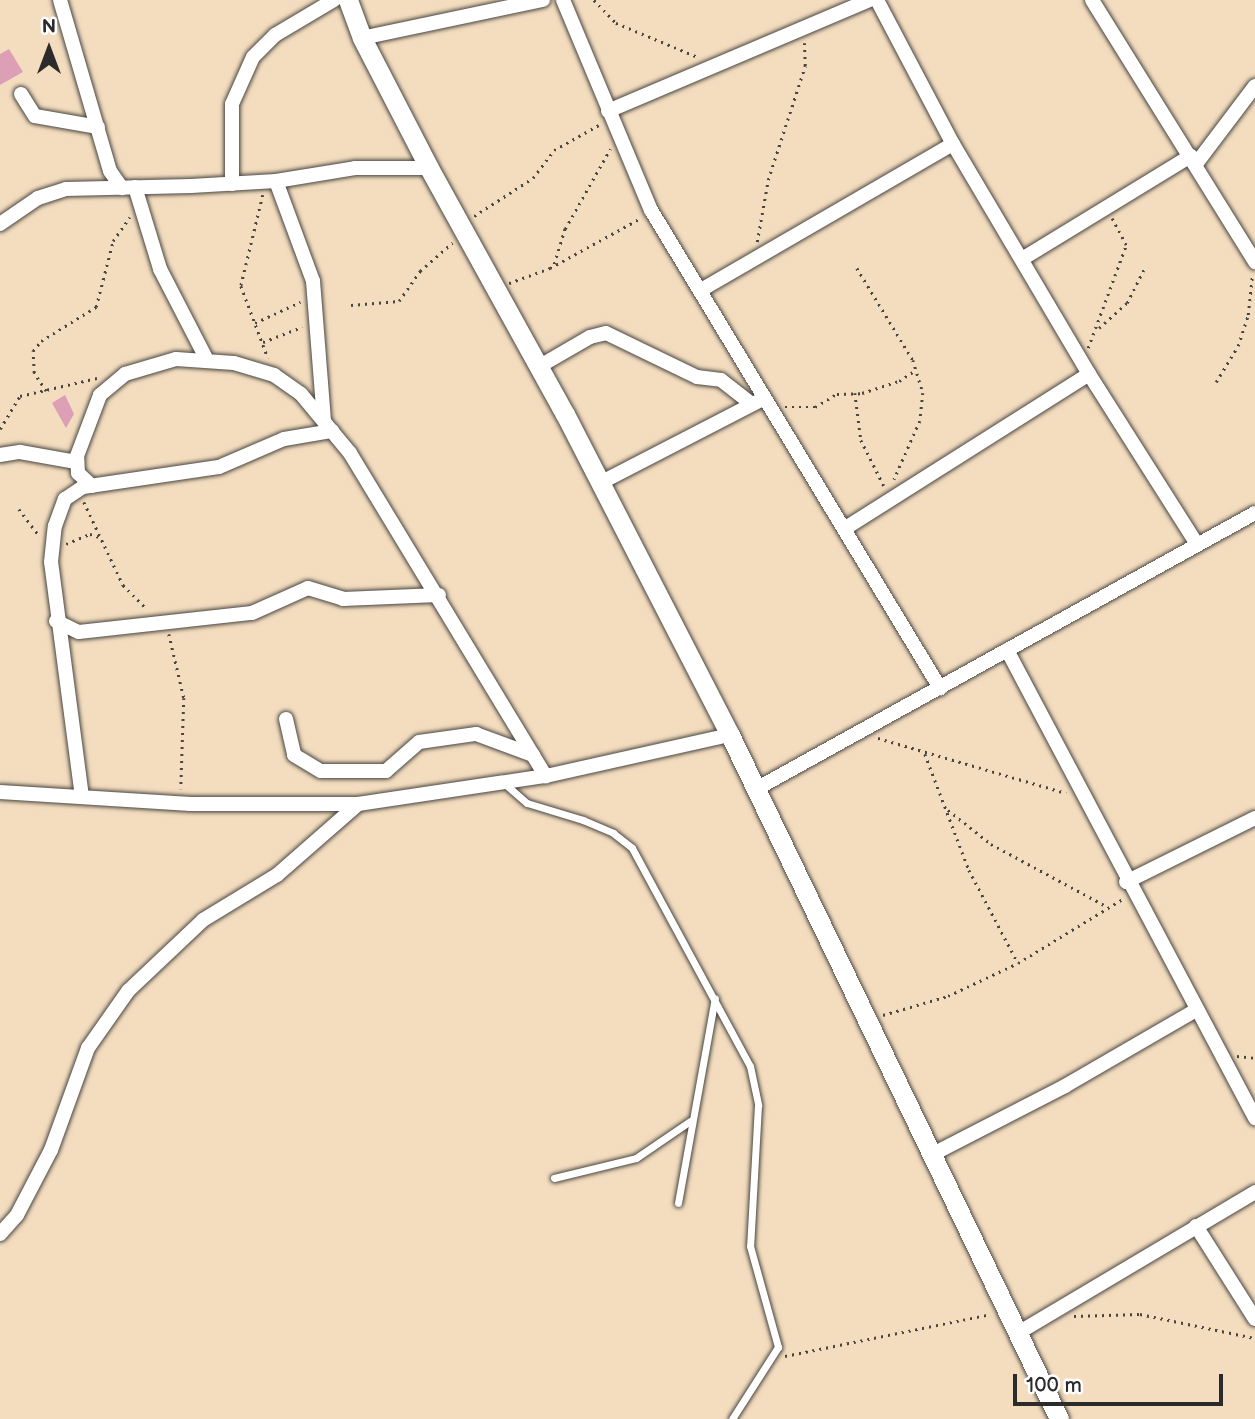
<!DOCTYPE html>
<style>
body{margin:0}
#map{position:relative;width:1255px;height:1419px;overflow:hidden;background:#f4ddbf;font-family:"Balsamiq Sans",sans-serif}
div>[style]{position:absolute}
.building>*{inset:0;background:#dc9fb6}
.path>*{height:2.5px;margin-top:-1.25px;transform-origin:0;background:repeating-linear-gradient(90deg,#494641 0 2px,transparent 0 7px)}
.roads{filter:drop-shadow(0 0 2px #494641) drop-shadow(0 0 2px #494641)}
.lane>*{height:7px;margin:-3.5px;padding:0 3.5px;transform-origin:3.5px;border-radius:3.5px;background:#fff}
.street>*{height:14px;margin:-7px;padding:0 7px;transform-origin:7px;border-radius:7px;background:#fff}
.secondary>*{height:19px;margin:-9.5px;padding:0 9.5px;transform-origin:9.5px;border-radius:9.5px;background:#fff}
span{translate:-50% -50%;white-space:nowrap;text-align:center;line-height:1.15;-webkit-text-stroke:5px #fff;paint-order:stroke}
.north{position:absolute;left:14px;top:14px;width:70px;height:70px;-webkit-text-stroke:5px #fff;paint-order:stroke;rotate:0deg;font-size:19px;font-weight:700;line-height:28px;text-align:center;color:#2b2b2b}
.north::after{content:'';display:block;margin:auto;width:24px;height:32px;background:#2b2b2b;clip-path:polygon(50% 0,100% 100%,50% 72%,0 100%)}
.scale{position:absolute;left:1013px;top:1374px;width:210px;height:32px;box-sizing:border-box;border:4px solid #2b2b2b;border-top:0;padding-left:9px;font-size:21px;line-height:24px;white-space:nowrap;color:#2b2b2b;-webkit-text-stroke:5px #fff;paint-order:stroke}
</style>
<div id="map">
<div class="building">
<i style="clip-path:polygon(9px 49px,23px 72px,0 85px,0 54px)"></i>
<i style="clip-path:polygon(65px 395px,74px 414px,66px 428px,52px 403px)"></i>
</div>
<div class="path">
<i style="left:594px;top:0;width:32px;rotate:46deg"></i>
<i style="left:616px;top:23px;width:89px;rotate:22.5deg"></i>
<i style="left:263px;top:195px;width:94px;rotate:103.6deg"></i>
<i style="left:241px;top:286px;width:77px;rotate:69.4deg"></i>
<i style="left:474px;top:216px;width:70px;rotate:-32.8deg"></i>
<i style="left:533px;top:178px;width:35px;rotate:-53deg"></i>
<i style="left:554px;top:150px;width:51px;rotate:-29.1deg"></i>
<i style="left:757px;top:242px;width:63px;rotate:-79.9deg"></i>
<i style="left:768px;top:180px;width:120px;rotate:-72deg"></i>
<i style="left:805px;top:66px;width:23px;rotate:-92deg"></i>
<i style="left:554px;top:264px;width:37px;rotate:-73deg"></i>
<i style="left:565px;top:229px;width:92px;rotate:-60.6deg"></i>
<i style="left:857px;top:268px;width:108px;rotate:58.7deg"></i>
<i style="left:913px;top:360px;width:34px;rotate:73deg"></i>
<i style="left:923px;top:393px;width:28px;rotate:96deg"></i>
<i style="left:920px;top:421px;width:64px;rotate:113.8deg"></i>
<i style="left:509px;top:283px;width:44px;rotate:-20.1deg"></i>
<i style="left:550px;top:268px;width:104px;rotate:-28.8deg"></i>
<i style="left:351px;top:305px;width:48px;rotate:-4.8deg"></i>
<i style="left:399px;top:301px;width:37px;rotate:-55deg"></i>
<i style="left:420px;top:271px;width:43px;rotate:-41.2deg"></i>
<i style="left:255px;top:323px;width:50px;rotate:-25deg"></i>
<i style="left:1099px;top:328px;width:38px;rotate:-42deg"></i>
<i style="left:1127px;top:303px;width:40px;rotate:-63.4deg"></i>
<i style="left:263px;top:342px;width:42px;rotate:-21deg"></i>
<i style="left:1088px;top:348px;width:110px;rotate:-69.7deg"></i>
<i style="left:1126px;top:245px;width:30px;rotate:-118deg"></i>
<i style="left:1216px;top:382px;width:42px;rotate:-58.6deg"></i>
<i style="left:1238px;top:346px;width:33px;rotate:-72deg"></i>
<i style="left:1248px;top:315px;width:39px;rotate:-84deg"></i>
<i style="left:46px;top:391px;width:22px;rotate:-124deg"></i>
<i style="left:34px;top:373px;width:22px;rotate:-93deg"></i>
<i style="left:33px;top:351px;width:13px;rotate:-51deg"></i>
<i style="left:41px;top:341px;width:65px;rotate:-31.7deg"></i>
<i style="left:96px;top:307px;width:68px;rotate:-75.6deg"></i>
<i style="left:113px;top:241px;width:29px;rotate:-55deg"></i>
<i style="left:855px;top:393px;width:47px;rotate:82.7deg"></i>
<i style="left:861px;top:440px;width:51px;rotate:63.4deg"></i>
<i style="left:785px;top:407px;width:30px"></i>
<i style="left:815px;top:407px;width:26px;rotate:-31deg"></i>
<i style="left:837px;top:394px;width:25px;rotate:-2deg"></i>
<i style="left:862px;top:393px;width:39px;rotate:-18deg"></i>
<i style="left:899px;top:381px;width:20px;rotate:-33deg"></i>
<i style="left:0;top:429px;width:39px;rotate:-59deg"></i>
<i style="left:20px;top:396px;width:79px;rotate:-13.2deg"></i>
<i style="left:84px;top:502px;width:92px;rotate:64.8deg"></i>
<i style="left:123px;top:585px;width:34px;rotate:45deg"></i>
<i style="left:19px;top:509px;width:35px;rotate:53deg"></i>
<i style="left:66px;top:544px;width:26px;rotate:-23deg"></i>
<i style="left:90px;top:534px;width:13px;rotate:18deg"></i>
<i style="left:169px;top:634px;width:66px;rotate:76.8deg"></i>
<i style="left:184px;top:698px;width:91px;rotate:91.9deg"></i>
<i style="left:878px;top:738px;width:196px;rotate:16.3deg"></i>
<i style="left:925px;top:754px;width:124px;rotate:69.2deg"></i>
<i style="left:969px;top:870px;width:105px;rotate:62.2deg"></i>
<i style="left:948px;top:810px;width:55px;rotate:38.3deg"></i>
<i style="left:991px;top:844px;width:131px;rotate:28.3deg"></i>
<i style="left:883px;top:1015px;width:68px;rotate:-16.3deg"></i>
<i style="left:948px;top:996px;width:77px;rotate:-25.2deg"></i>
<i style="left:1018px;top:963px;width:124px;rotate:-31.5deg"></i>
<i style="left:1237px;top:1056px;width:18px;rotate:6deg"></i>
<i style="left:1074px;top:1316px;width:66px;rotate:-1.7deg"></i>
<i style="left:1140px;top:1314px;width:117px;rotate:11.8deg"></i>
<i style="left:785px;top:1356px;width:210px;rotate:-11.5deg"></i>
</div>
<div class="roads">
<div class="lane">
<i style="left:505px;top:784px;width:29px;rotate:41deg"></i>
<i style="left:527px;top:803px;width:59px;rotate:16.9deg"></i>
<i style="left:583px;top:820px;width:33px;rotate:23deg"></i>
<i style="left:613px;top:833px;width:24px;rotate:38deg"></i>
<i style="left:632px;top:848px;width:248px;rotate:61.6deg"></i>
<i style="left:750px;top:1066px;width:40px;rotate:78deg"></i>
<i style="left:758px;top:1105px;width:141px;rotate:93.2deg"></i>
<i style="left:750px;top:1246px;width:105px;rotate:74.5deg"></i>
<i style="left:778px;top:1347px;width:85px;rotate:122.6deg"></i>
<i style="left:554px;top:1178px;width:84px;rotate:-13.7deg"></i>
<i style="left:636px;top:1158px;width:65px;rotate:-34.4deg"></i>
<i style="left:678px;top:1203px;width:208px;rotate:-79.8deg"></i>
</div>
<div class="street">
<i style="left:60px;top:0;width:178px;rotate:73.7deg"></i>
<i style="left:110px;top:171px;width:21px;rotate:55deg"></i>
<i style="left:563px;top:0;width:228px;rotate:67.3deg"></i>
<i style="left:651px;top:210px;width:559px;rotate:58.84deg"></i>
<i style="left:877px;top:0;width:163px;rotate:62.2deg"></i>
<i style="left:953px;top:144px;width:267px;rotate:59.4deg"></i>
<i style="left:1089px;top:374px;width:201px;rotate:57.6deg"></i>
<i style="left:1092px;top:0;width:309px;rotate:58.1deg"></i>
<i style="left:362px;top:38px;width:185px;rotate:-11.9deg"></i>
<i style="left:21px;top:94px;width:26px;rotate:58deg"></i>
<i style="left:35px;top:116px;width:64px;rotate:9.9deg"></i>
<i style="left:608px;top:111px;width:284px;rotate:-23deg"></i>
<i style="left:1196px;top:164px;width:98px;rotate:-52.9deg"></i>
<i style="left:276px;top:181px;width:107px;rotate:69.7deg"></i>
<i style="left:313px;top:281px;width:140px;rotate:85.5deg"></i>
<i style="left:232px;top:184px;width:80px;rotate:-90deg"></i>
<i style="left:232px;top:104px;width:51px;rotate:-65.9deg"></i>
<i style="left:253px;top:57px;width:31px;rotate:-45deg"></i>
<i style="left:275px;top:35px;width:69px;rotate:-30.7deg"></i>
<i style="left:135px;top:187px;width:86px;rotate:73deg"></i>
<i style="left:160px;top:269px;width:102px;rotate:62.7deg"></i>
<i style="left:0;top:224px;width:46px;rotate:-34.4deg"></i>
<i style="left:38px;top:198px;width:29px;rotate:-18deg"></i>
<i style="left:66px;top:189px;width:125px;rotate:-1.4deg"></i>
<i style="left:191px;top:186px;width:85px;rotate:-3.4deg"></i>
<i style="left:276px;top:181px;width:80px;rotate:-9.3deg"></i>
<i style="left:355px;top:168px;width:74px"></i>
<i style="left:1022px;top:259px;width:198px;rotate:-31.4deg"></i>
<i style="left:701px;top:290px;width:291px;rotate:-30.1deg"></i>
<i style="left:540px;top:366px;width:58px;rotate:-30.1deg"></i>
<i style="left:590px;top:337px;width:16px;rotate:-14deg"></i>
<i style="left:606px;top:333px;width:101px;rotate:25.8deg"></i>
<i style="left:697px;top:377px;width:24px;rotate:7deg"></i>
<i style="left:721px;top:380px;width:39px;rotate:38deg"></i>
<i style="left:0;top:455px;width:20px;rotate:-9deg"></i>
<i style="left:20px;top:452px;width:57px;rotate:10.1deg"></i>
<i style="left:602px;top:482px;width:177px;rotate:-27.3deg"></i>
<i style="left:92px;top:486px;width:19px;rotate:-137deg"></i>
<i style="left:78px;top:473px;width:17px;rotate:-93deg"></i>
<i style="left:77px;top:456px;width:65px;rotate:-69.3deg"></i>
<i style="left:100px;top:395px;width:33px;rotate:-40deg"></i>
<i style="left:125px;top:374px;width:53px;rotate:-16.4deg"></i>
<i style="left:176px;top:359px;width:58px;rotate:3.9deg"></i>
<i style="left:234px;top:363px;width:42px;rotate:16.7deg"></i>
<i style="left:274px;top:375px;width:33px;rotate:35deg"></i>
<i style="left:301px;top:394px;width:77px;rotate:50.3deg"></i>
<i style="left:350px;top:453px;width:378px;rotate:58.8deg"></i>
<i style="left:844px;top:529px;width:290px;rotate:-32.3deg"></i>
<i style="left:56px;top:621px;width:25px;rotate:26deg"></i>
<i style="left:79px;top:632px;width:174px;rotate:-6.3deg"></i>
<i style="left:252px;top:613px;width:61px;rotate:-24.1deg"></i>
<i style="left:308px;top:588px;width:37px;rotate:17deg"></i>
<i style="left:343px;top:599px;width:96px;rotate:-2.4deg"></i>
<i style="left:1007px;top:650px;width:530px;rotate:62.08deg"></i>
<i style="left:286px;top:719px;width:37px;rotate:77deg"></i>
<i style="left:294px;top:755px;width:31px;rotate:31deg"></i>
<i style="left:321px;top:771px;width:65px"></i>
<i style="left:386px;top:771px;width:44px;rotate:-41.3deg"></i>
<i style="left:419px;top:742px;width:58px;rotate:-8deg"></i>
<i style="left:476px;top:734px;width:61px;rotate:20.2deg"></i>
<i style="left:756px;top:789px;width:570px;rotate:-28.95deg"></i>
<i style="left:0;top:792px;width:191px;rotate:3.6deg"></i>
<i style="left:191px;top:804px;width:167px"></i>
<i style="left:358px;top:804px;width:190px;rotate:-8.5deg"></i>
<i style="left:546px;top:776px;width:189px;rotate:-12.6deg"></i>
<i style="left:82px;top:797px;width:237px;rotate:-97.5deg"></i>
<i style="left:51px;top:562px;width:36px;rotate:-84deg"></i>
<i style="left:55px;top:526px;width:29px;rotate:-70deg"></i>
<i style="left:65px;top:499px;width:22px;rotate:-34deg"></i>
<i style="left:83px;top:487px;width:137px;rotate:-8.4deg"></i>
<i style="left:219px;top:467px;width:71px;rotate:-23.3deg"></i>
<i style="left:284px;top:439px;width:49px;rotate:-9.5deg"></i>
<i style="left:1126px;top:882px;width:144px;rotate:-26.4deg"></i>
<i style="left:931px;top:1155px;width:151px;rotate:-27.2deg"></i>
<i style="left:1065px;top:1086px;width:151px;rotate:-30.1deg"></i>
<i style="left:1196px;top:1226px;width:110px;rotate:57.6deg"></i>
<i style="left:0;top:1234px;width:25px;rotate:-48deg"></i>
<i style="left:17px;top:1215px;width:73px;rotate:-62.4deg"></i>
<i style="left:51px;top:1150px;width:109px;rotate:-70.1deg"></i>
<i style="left:88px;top:1048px;width:70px;rotate:-54.9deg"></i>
<i style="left:128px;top:991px;width:103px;rotate:-43.4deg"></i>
<i style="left:203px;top:920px;width:87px;rotate:-31.3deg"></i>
<i style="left:277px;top:875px;width:108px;rotate:-41.2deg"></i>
<i style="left:1018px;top:1333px;width:276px;rotate:-30.7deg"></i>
</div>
<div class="secondary">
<i style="left:348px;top:0;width:40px;rotate:69.8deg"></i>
<i style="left:362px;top:38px;width:146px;rotate:62.7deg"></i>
<i style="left:429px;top:168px;width:281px;rotate:61.1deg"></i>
<i style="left:565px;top:414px;width:361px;rotate:62.8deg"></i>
<i style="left:730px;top:735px;width:759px;rotate:64.31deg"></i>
</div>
</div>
<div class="north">N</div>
<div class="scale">100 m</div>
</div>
